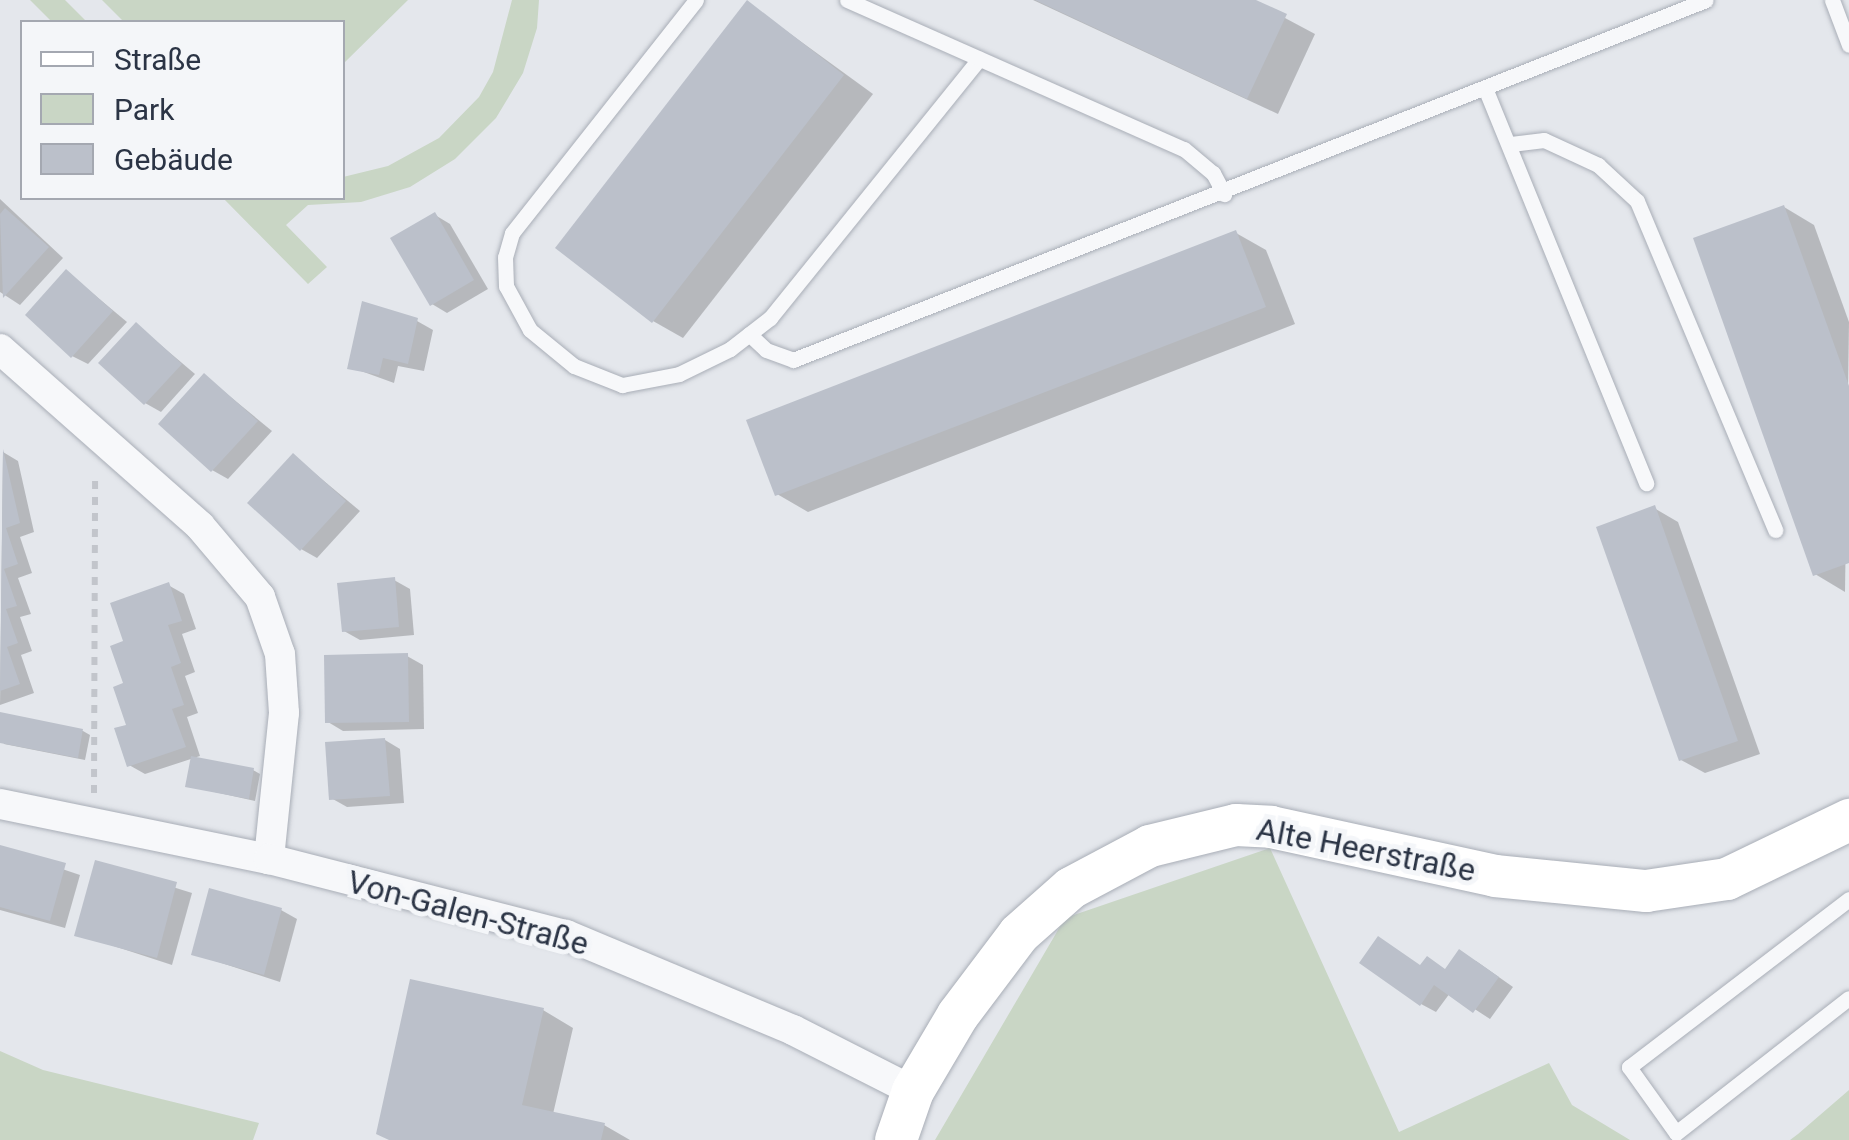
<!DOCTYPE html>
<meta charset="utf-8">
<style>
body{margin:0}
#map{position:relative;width:1849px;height:1140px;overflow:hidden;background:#e4e7ec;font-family:Roboto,sans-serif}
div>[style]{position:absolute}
.green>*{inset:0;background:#c9d6c5}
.shadow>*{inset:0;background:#0003}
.building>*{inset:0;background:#bbc0ca}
.path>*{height:6px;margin-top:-3px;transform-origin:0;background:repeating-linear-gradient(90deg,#c2c5cb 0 8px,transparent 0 16px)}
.roads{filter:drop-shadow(0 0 2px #a9aeb7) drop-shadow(0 0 2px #a9aeb7)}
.lane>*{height:15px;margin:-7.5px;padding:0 7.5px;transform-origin:7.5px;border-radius:7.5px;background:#f7f8fa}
.street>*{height:30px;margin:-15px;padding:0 15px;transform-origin:15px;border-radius:15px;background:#f7f8fa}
.secondary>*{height:42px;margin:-21px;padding:0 21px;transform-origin:21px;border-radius:21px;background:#fff}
span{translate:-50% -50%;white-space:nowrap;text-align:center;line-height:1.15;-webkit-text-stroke:10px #f4f6f9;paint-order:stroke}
.street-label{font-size:32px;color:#2b3445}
.legend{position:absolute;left:20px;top:20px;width:325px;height:180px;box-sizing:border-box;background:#f4f6f9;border:2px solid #a4a8b1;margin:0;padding:12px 18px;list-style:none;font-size:30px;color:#2b3445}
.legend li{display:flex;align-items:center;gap:20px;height:50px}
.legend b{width:50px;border:2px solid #a4a8b1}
</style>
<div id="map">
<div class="green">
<i style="clip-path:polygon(30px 0,65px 0,87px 22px,52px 22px)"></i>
<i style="clip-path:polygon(102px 0,408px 0,343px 64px,342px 22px,124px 22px)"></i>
<i style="clip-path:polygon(512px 0,539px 0,537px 28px,523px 73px,496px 118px,455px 159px,410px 187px,361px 202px,308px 205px,286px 225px,327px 267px,308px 284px,223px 198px,342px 198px,343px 177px,388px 166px,439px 138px,479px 97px,493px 72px)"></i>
<i style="clip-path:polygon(1270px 848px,1399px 1132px,1549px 1063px,1572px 1105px,1630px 1140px,935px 1140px,1065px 918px)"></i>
<i style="clip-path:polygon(0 1051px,43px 1070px,259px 1123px,253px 1140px,0 1140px)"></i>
<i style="clip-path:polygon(1849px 1090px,1849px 1140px,1790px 1140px,1798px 1134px)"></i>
</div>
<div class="shadow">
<i style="clip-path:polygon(1033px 0,1251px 0,1315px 34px,1278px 114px)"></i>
<i style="clip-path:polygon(748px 3px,873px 94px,683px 338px,653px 321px)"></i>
<i style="clip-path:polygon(0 199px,63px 258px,20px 305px,0 292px)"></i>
<i style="clip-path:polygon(1784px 207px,1814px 225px,1849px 322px,1845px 592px,1815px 574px)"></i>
<i style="clip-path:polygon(435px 215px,450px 224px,488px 289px,447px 313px,432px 304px)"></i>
<i style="clip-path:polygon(1236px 233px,1266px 250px,1295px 324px,808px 512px,777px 494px)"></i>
<i style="clip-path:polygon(67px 272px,127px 322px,88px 364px,72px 356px)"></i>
<i style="clip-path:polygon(417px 321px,433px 330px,424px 371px,398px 366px,394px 383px,350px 367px)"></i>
<i style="clip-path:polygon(137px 325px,195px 374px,161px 412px,145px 403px)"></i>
<i style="clip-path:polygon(205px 376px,272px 431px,228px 479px,212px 470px)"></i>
<i style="clip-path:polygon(3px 452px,18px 461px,34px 532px,20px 537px,32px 573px,18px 578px,31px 614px,20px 617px,32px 651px,21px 655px,34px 693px,0 705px)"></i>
<i style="clip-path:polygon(294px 456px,360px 511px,317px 558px,301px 549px)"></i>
<i style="clip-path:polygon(1654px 508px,1678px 522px,1760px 754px,1705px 773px,1681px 760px)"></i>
<i style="clip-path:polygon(394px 580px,410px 589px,414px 635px,360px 640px,344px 631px)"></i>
<i style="clip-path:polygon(168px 585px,184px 594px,196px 629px,182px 634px,195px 672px,185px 676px,198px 713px,187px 717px,200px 756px,145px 774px,129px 765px,127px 642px)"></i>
<i style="clip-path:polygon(407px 656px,423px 665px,424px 729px,343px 731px,328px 722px)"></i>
<i style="clip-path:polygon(0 721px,83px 731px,90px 735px,85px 760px,4px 744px)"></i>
<i style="clip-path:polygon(385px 740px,400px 749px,404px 803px,347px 807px,331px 798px)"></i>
<i style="clip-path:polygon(253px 770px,260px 774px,255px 801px,188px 786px)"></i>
<i style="clip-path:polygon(0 848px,80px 875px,65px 928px,0 910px)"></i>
<i style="clip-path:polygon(96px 863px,192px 893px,172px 965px,77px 934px)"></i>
<i style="clip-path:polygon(281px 910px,297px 919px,280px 982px,194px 954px)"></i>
<i style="clip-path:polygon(1476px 961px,1513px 987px,1490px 1019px,1450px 993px,1436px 1012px,1421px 1004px,1422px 968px,1447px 971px)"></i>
<i style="clip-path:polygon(543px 1010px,573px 1028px,553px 1114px,604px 1125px,630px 1140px,391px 1140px)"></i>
</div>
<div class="building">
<i style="clip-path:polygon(747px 0,844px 75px,652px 323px,555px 248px)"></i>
<i style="clip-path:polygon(1035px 0,1256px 0,1287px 14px,1247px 99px)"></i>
<i style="clip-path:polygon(1784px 205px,1849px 386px,1849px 563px,1813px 576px,1693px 238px)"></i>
<i style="clip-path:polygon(5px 208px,49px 247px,3px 298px,0 214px)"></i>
<i style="clip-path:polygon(435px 212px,474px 280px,430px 306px,390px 238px)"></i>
<i style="clip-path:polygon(1236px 230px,1266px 307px,775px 496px,746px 420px)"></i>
<i style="clip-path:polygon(66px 269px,113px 311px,71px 358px,25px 315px)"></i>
<i style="clip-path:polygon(362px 301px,418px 318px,408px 364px,383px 358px,379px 375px,347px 369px)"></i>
<i style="clip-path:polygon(136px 322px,182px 364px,144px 405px,98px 363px)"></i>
<i style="clip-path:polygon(204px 373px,258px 421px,211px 472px,158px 424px)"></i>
<i style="clip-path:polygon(3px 449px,20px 523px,6px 528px,18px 564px,4px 569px,17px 606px,6px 609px,18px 643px,7px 647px,20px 684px,0 691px)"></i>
<i style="clip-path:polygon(293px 453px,346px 501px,300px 551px,247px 503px)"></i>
<i style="clip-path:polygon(1655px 505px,1738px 741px,1679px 761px,1596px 527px)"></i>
<i style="clip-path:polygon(395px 577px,399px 627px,342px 632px,337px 583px)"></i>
<i style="clip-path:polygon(169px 582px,182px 621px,168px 625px,181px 663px,171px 667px,184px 705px,172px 709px,186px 747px,127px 767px,114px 728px,126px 725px,113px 687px,123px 683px,110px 646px,123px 641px,110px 603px)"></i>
<i style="clip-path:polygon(408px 653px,409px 722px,325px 723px,324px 655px)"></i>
<i style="clip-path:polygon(0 712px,83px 729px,78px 758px,0 743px)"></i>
<i style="clip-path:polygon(385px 738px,390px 796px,329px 800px,325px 742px)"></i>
<i style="clip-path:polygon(191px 756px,254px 768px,249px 799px,185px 787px)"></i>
<i style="clip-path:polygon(0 845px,66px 863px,50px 921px,0 907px)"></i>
<i style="clip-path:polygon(95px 860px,177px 882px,157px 958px,74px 936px)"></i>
<i style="clip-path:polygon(209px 888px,282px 908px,264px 975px,191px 955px)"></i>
<i style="clip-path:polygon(1378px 936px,1420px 965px,1427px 956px,1445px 969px,1459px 949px,1499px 977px,1473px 1013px,1434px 985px,1420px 1006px,1359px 963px)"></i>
<i style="clip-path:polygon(410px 979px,544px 1008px,522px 1105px,605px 1123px,601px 1140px,389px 1140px,376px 1134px)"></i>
</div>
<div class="path">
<i style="left:94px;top:793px;width:318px;rotate:-89.8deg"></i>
</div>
<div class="roads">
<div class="lane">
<i style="left:696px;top:0;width:297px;rotate:128.3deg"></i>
<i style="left:512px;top:233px;width:25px;rotate:106deg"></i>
<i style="left:505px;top:257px;width:29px;rotate:88deg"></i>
<i style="left:506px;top:286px;width:50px;rotate:61.4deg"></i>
<i style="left:530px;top:330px;width:57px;rotate:39.3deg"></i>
<i style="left:574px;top:366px;width:52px;rotate:21.6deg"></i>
<i style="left:622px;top:385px;width:58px;rotate:-10.9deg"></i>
<i style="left:679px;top:374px;width:57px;rotate:-26.1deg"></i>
<i style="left:730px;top:349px;width:51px;rotate:-37.8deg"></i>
<i style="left:770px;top:318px;width:333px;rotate:-51.1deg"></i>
<i style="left:847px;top:0;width:368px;rotate:23.9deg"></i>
<i style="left:1184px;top:149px;width:38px;rotate:40deg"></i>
<i style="left:1213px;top:173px;width:24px;rotate:62deg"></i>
<i style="left:1832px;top:0;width:48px;rotate:69.3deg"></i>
<i style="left:1485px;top:88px;width:427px;rotate:67.8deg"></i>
<i style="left:1511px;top:144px;width:33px;rotate:-7deg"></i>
<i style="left:1544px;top:140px;width:60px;rotate:24.8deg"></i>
<i style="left:1598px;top:165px;width:53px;rotate:42.7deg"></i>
<i style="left:1637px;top:201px;width:357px;rotate:67.2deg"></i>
<i style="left:749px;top:334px;width:23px;rotate:43deg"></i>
<i style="left:766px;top:350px;width:29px;rotate:20deg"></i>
<i style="left:793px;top:360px;width:981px;rotate:-21.52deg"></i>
<i style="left:1849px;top:899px;width:277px;rotate:142.6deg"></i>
<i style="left:1629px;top:1067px;width:81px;rotate:54.5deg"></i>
<i style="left:1676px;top:1133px;width:219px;rotate:-38deg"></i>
</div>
<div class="street">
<i style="left:0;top:349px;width:267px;rotate:41.5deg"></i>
<i style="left:200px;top:526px;width:93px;rotate:49.8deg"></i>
<i style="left:260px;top:597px;width:60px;rotate:70.7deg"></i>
<i style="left:280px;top:654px;width:59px;rotate:86.1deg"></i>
<i style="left:284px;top:713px;width:147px;rotate:95.9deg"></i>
<i style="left:0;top:804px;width:275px;rotate:11.6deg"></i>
<i style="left:269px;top:859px;width:307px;rotate:14.4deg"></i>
<i style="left:566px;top:935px;width:246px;rotate:22.7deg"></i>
<i style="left:793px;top:1030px;width:135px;rotate:26.9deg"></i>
</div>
<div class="secondary">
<i style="left:896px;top:1140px;width:52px;rotate:-70.9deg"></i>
<i style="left:913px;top:1091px;width:88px;rotate:-59.4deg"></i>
<i style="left:958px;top:1015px;width:101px;rotate:-53deg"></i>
<i style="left:1019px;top:934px;width:69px;rotate:-41.5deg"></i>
<i style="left:1071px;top:888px;width:89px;rotate:-28deg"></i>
<i style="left:1150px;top:846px;width:89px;rotate:-13.7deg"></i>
<i style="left:1236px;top:825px;width:35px;rotate:3deg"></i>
<i style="left:1271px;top:827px;width:229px;rotate:12.3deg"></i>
<i style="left:1495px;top:876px;width:152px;rotate:5.7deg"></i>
<i style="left:1646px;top:891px;width:82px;rotate:-8.4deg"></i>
<i style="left:1727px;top:879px;width:136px;rotate:-25.8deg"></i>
</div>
</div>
<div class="street-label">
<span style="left:1366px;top:850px;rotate:11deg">Alte Heerstraße</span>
<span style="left:468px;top:913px;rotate:15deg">Von-Galen-Straße</span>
</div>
<ul class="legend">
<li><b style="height:12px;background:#fff"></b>Straße</li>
<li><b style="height:28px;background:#c9d6c5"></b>Park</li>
<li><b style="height:28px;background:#bbc0ca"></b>Gebäude</li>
</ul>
</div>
